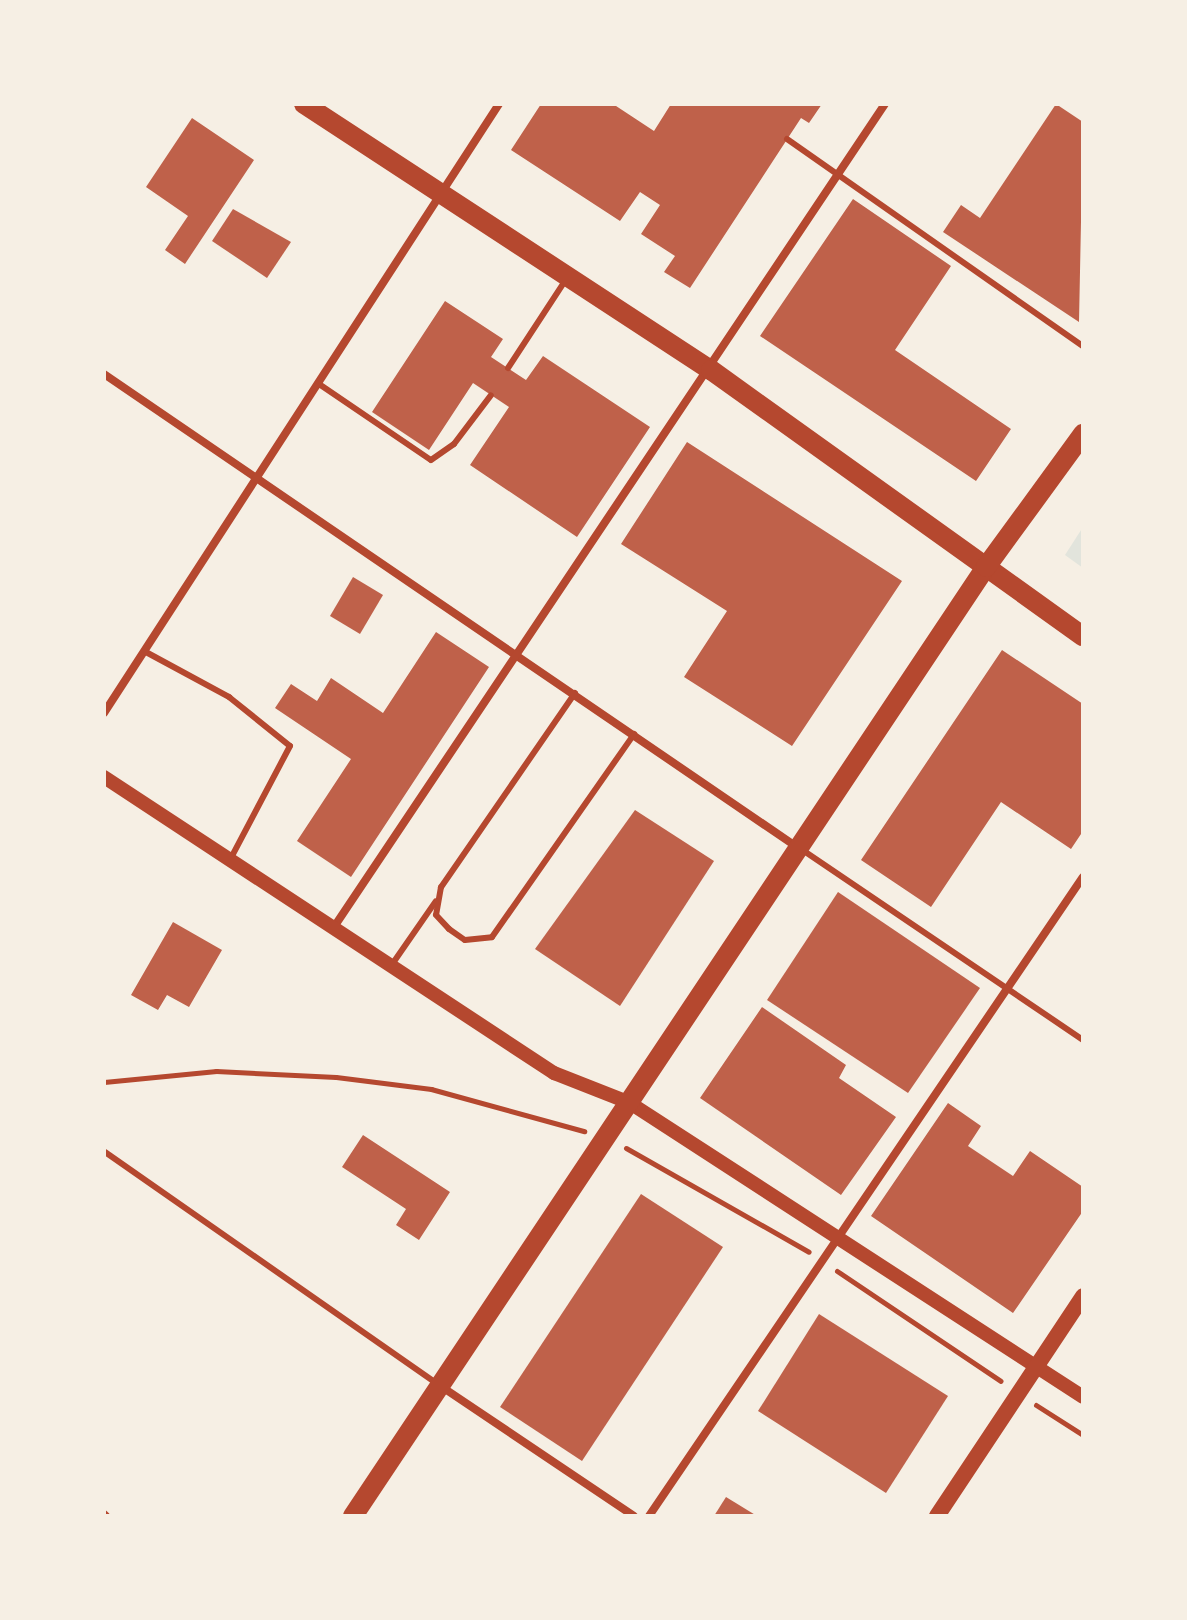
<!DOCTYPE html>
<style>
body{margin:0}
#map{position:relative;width:1187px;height:1620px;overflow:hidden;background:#f6efe4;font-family:"Open Sans",sans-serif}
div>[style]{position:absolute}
.green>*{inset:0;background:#e2e4dc}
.building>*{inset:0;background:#bf614a}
.path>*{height:5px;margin:-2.5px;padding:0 2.5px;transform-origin:2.5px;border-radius:2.5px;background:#b5482f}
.service>*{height:6px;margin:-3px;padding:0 3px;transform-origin:3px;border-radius:3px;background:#b5482f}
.minor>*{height:8px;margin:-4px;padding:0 4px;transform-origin:4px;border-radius:4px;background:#b5482f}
.tertiary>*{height:14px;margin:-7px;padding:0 7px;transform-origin:7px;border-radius:7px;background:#b5482f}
.secondary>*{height:16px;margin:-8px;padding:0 8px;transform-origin:8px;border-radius:8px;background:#b5482f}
.primary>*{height:20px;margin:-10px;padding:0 10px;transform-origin:10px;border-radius:10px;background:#b5482f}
span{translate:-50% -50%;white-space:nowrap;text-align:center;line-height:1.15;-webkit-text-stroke:7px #f6efe4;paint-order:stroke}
.frame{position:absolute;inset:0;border:106px solid #f6efe4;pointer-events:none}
</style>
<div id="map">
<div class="green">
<i style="clip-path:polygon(1083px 527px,1083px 568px,1065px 555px)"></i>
</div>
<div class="building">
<i style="clip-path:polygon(541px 104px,613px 104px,654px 131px,671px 104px,822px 104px,809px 123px,801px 118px,690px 288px,664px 272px,675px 256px,641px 234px,660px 205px,640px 192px,620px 221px,511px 150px)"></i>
<i style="clip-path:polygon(1056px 104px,1083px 122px,1079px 322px,943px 232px,961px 205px,980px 218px)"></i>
<i style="clip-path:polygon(192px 118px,254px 160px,185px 264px,165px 250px,188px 216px,146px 187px)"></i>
<i style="clip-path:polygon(853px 199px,951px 266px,895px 350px,1011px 429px,976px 481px,760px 336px)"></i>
<i style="clip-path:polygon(233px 209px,291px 242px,267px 278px,212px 241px)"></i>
<i style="clip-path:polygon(445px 301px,503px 339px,491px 357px,526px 380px,543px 356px,650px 427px,577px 537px,470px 465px,509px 407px,473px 383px,429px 450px,372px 412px)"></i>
<i style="clip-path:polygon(687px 442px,902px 581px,792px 746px,684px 677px,727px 611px,621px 544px)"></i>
<i style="clip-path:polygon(353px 577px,383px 595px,360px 634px,330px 616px)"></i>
<i style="clip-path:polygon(436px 632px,489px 667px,351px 877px,297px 841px,351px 759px,275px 708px,291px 684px,317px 701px,331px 678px,383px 713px)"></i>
<i style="clip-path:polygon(1002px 650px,1083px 704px,1083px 831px,1071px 849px,1001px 802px,931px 907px,861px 860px)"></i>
<i style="clip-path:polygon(635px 810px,714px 861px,620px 1006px,535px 949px)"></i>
<i style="clip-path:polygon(838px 892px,980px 988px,908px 1093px,767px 1000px)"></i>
<i style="clip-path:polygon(173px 922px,222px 950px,189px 1007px,167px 995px,158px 1010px,131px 995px)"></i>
<i style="clip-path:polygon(762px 1007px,846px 1065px,839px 1078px,896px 1117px,841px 1195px,700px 1098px)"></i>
<i style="clip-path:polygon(948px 1103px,981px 1126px,968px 1146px,1013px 1176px,1030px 1151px,1083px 1187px,1083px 1211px,1013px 1313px,871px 1216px)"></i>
<i style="clip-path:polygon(363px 1135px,450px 1192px,419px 1240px,396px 1225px,406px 1209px,342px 1167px)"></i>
<i style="clip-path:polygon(641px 1194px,723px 1247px,582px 1461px,500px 1407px)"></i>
<i style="clip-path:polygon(819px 1314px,948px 1396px,886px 1493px,758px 1411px)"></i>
<i style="clip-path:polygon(726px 1497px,757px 1516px,714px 1516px)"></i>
</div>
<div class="path">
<i style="left:104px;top:1082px;width:113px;rotate:-5.6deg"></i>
<i style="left:216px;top:1071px;width:120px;rotate:2.9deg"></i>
<i style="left:336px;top:1077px;width:96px;rotate:7.2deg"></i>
<i style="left:431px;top:1089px;width:159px;rotate:15.4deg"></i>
<i style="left:626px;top:1148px;width:210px;rotate:29.6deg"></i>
<i style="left:837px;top:1271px;width:197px;rotate:33.9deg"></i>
<i style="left:1036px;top:1405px;width:56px;rotate:32.6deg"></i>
</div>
<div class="service">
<i style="left:787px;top:139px;width:361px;rotate:35deg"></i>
<i style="left:508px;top:368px;width:108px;rotate:-56.8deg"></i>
<i style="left:319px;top:384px;width:135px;rotate:34.2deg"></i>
<i style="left:431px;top:460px;width:28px;rotate:-35deg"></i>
<i style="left:454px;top:444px;width:61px;rotate:-52.9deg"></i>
<i style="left:144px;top:651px;width:97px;rotate:28.4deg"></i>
<i style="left:229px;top:697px;width:78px;rotate:38.8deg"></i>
<i style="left:290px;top:746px;width:127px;rotate:117.8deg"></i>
<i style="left:575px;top:693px;width:236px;rotate:124.6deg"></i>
<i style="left:441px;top:887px;width:28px;rotate:100deg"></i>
<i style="left:436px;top:915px;width:19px;rotate:47deg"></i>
<i style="left:449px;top:929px;width:19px;rotate:35deg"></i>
<i style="left:465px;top:940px;width:27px;rotate:-6deg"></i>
<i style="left:492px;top:937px;width:248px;rotate:-55deg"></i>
<i style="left:801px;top:849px;width:341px;rotate:34.1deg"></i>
<i style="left:393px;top:963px;width:75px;rotate:-55.3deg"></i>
<i style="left:105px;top:1152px;width:405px;rotate:34.9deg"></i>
</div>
<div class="minor">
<i style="left:104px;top:374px;width:839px;rotate:34.32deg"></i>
<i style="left:104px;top:713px;width:726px;rotate:-57.03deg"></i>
<i style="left:336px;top:924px;width:987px;rotate:-56.2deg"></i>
<i style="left:442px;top:1387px;width:231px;rotate:33.9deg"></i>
<i style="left:104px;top:1514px;width:3px;rotate:45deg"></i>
<i style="left:649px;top:1516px;width:772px;rotate:-55.82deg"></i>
</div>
<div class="tertiary">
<i style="left:104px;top:777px;width:539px;rotate:33.34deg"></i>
<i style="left:554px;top:1073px;width:82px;rotate:21.5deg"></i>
<i style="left:630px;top:1103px;width:540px;rotate:32.98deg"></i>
</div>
<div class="secondary">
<i style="left:937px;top:1516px;width:264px;rotate:-56.4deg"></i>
</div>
<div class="primary">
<i style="left:304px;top:104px;width:486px;rotate:33.2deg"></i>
<i style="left:711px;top:370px;width:457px;rotate:35.6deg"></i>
<i style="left:353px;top:1516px;width:1141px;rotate:-56.3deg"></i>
<i style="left:986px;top:567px;width:165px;rotate:-53.9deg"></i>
</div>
<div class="frame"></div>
</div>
